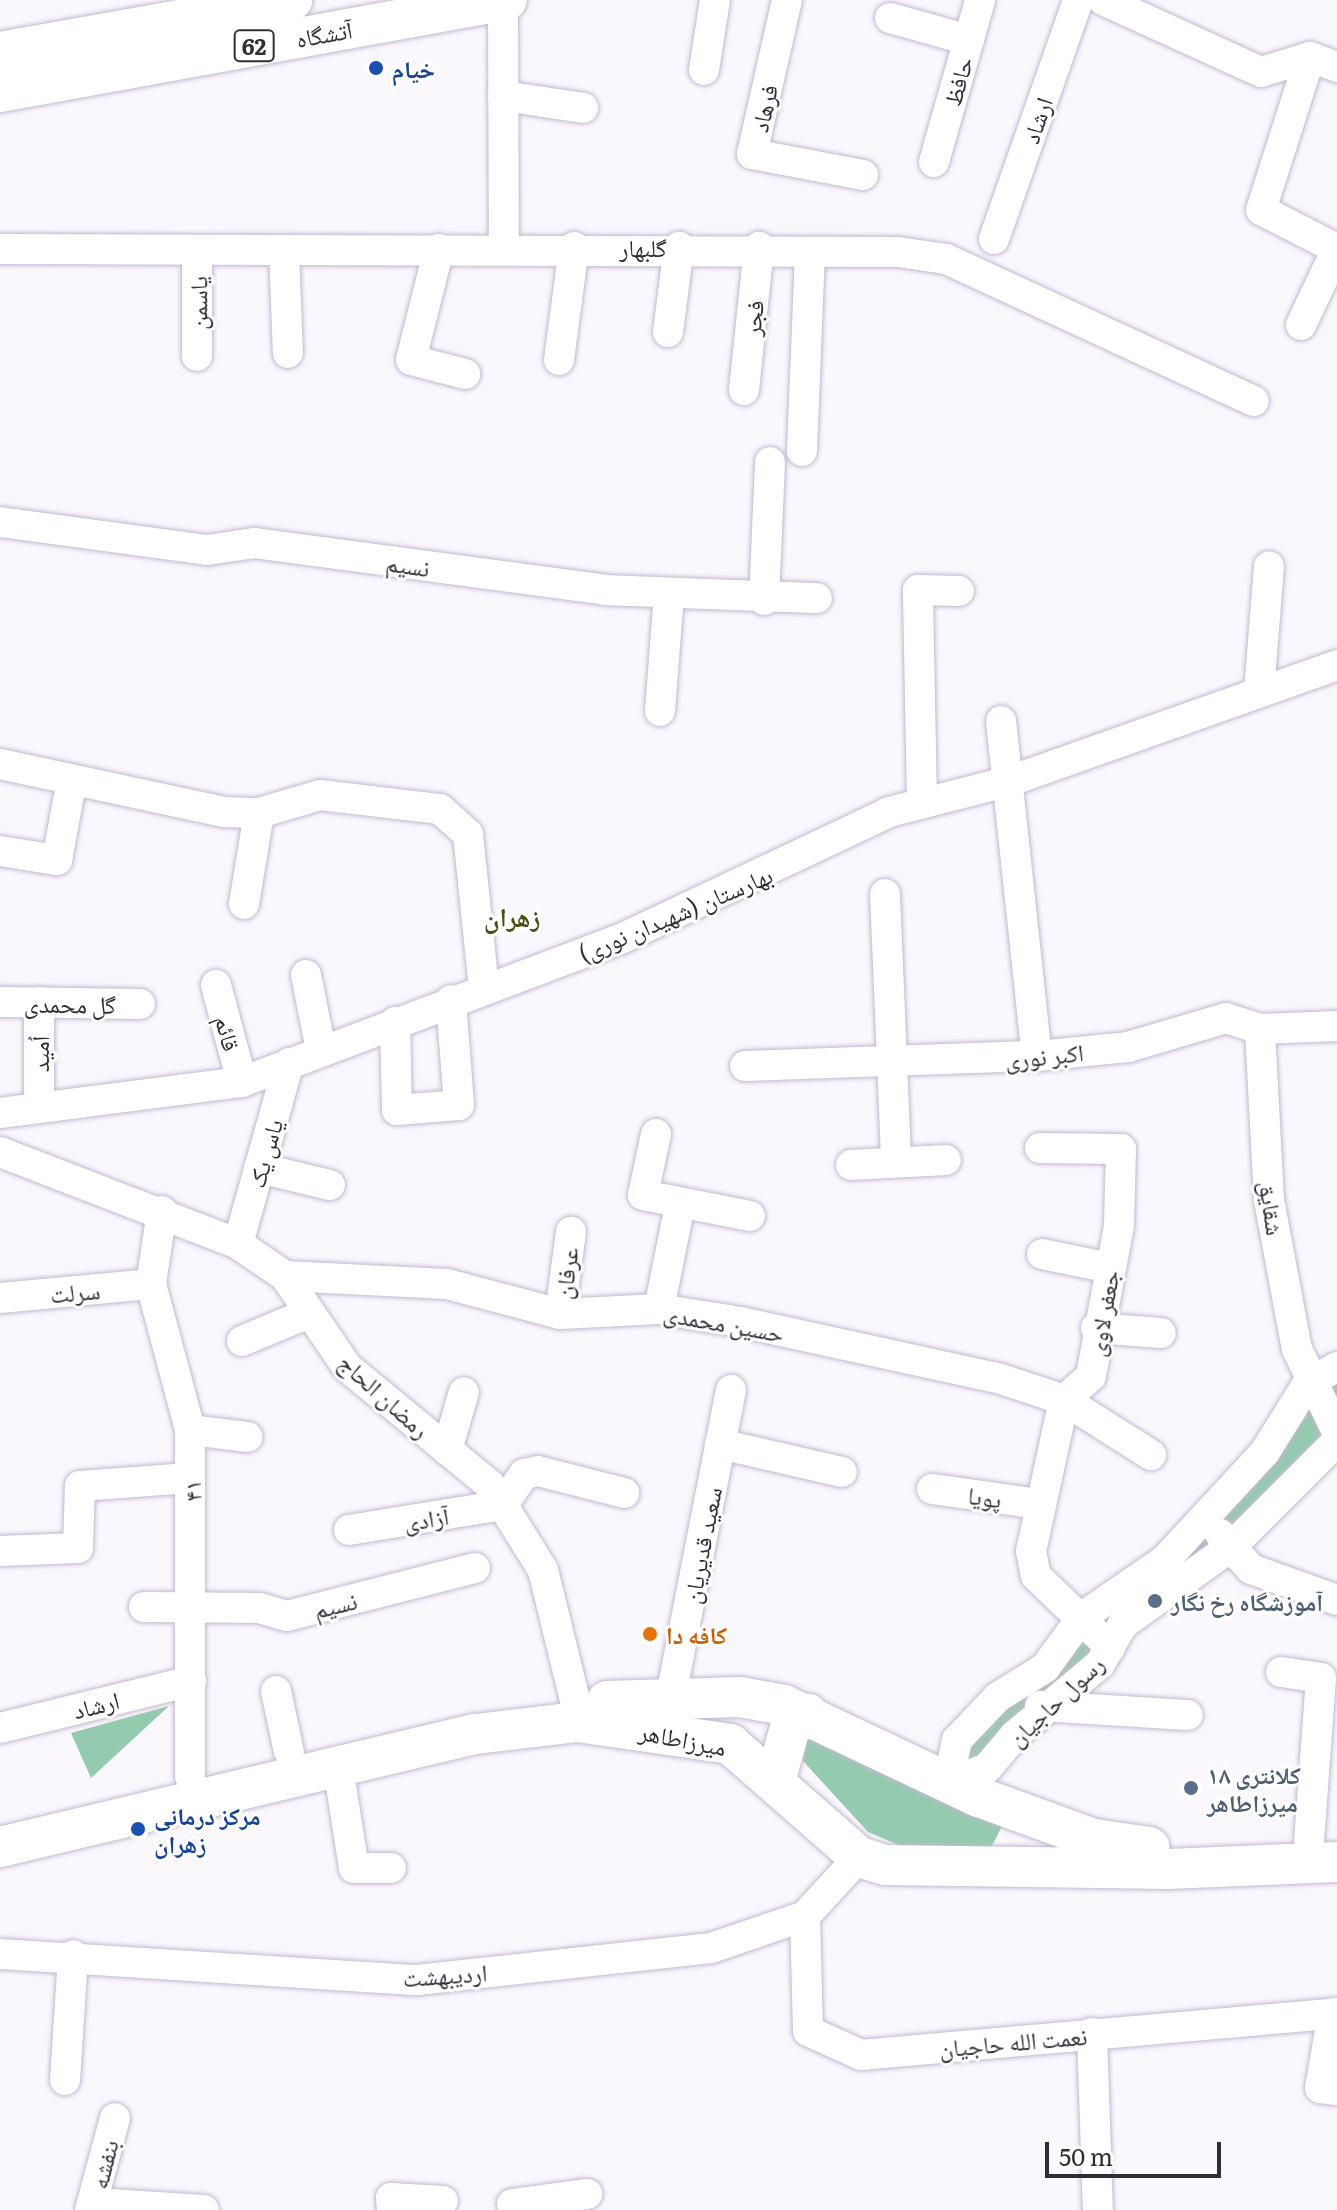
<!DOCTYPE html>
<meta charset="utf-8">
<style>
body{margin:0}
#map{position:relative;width:1337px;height:2210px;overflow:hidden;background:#faf7fd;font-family:Literata,"Noto Naskh Arabic",serif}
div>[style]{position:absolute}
.forest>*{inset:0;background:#94cbae}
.roads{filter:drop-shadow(0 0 2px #c3b8d2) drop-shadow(0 0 2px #c3b8d2)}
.minor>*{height:30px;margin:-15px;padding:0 15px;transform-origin:15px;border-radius:15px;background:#fff}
.major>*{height:40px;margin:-20px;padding:0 20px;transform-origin:20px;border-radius:20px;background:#fff}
.dots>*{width:22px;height:22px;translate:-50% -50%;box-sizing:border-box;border:4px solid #fff;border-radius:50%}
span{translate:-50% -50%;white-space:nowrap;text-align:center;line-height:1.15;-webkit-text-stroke:6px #fff;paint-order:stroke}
.shield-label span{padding:2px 6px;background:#fff;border:2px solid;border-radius:6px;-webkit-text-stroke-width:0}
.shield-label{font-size:22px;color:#312c36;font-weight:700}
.street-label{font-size:24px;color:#312c36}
.transit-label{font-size:24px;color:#164399;font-weight:700}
.left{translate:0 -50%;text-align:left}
.service-label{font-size:24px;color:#4e5e75;font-weight:700}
.food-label{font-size:24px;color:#c56008;font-weight:700}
.neighbourhood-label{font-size:26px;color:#4a4e12;font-weight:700}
.scale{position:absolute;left:1045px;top:2142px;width:176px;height:36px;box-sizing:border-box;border:4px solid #312c36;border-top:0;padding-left:10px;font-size:24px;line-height:28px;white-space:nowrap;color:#312c36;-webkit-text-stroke:6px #fff;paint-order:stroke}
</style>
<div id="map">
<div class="forest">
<i style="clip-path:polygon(1337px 1372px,1337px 1438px,1042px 1712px,955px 1773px,963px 1745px,1141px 1582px)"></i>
<i style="clip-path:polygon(169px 1706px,91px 1778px,71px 1733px)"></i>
<i style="clip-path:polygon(817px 1732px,1004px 1822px,990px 1850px,913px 1851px,868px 1832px,803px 1761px,805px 1738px)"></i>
</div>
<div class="roads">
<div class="minor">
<i style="left:787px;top:0;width:158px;rotate:102.8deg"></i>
<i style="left:752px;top:154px;width:113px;rotate:10.7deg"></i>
<i style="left:1103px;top:0;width:174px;rotate:24.5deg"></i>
<i style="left:1261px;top:72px;width:51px;rotate:-17deg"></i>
<i style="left:1310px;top:57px;width:29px;rotate:20deg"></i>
<i style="left:503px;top:1px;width:247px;rotate:89.8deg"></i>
<i style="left:890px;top:18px;width:82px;rotate:15.6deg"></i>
<i style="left:704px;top:70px;width:71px;rotate:-81.1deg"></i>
<i style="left:503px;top:96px;width:81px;rotate:8.5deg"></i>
<i style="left:934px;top:162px;width:168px;rotate:-74.1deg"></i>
<i style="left:994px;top:239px;width:253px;rotate:-70.6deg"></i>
<i style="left:0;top:249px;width:898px;rotate:0.19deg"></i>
<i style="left:898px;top:252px;width:49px;rotate:8.3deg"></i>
<i style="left:946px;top:259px;width:339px;rotate:24.8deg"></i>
<i style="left:439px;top:249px;width:114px;rotate:104.2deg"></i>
<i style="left:411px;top:360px;width:56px;rotate:14.5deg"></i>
<i style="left:197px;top:250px;width:106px;rotate:90deg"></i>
<i style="left:284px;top:251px;width:102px;rotate:87.8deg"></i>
<i style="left:1301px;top:325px;width:84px;rotate:-64.7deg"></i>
<i style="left:1337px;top:249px;width:85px;rotate:-152.8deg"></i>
<i style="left:1261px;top:210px;width:161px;rotate:-72.2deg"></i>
<i style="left:668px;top:332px;width:86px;rotate:-82.6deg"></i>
<i style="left:559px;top:360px;width:114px;rotate:-82.4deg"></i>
<i style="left:744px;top:390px;width:144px;rotate:-84deg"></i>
<i style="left:802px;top:451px;width:198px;rotate:-87.7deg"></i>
<i style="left:0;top:522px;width:209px;rotate:7.7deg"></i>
<i style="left:207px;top:550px;width:49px;rotate:-8.3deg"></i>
<i style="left:255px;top:543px;width:353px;rotate:7.6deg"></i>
<i style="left:605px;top:590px;width:212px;rotate:2.2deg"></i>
<i style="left:764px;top:600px;width:138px;rotate:-87.5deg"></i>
<i style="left:1259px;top:691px;width:125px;rotate:-85.4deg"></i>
<i style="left:660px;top:711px;width:117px;rotate:-85.6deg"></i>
<i style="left:1001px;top:721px;width:337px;rotate:83.9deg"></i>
<i style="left:0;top:764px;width:229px;rotate:12.1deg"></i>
<i style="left:224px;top:812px;width:35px;rotate:2deg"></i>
<i style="left:259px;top:813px;width:64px;rotate:-16.4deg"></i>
<i style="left:320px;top:795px;width:121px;rotate:6.7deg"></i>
<i style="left:440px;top:809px;width:38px;rotate:42deg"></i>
<i style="left:468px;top:834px;width:155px;rotate:84.1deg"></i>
<i style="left:922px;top:803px;width:213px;rotate:-91.1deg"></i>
<i style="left:918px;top:590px;width:41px;rotate:1.4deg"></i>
<i style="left:0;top:851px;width:58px;rotate:9deg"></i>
<i style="left:57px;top:860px;width:82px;rotate:-79.5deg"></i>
<i style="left:885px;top:894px;width:268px;rotate:87.6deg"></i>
<i style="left:244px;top:904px;width:92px;rotate:-80.6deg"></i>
<i style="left:306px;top:975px;width:76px;rotate:78.7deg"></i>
<i style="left:216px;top:985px;width:100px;rotate:75deg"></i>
<i style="left:0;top:1002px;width:140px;rotate:0.8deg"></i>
<i style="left:395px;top:1022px;width:88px;rotate:88.7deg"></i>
<i style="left:397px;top:1110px;width:62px;rotate:-4.6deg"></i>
<i style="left:459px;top:1105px;width:105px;rotate:-94.4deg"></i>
<i style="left:1260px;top:1029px;width:171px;rotate:87deg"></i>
<i style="left:1269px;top:1200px;width:152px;rotate:79.4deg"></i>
<i style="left:1297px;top:1349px;width:92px;rotate:64.3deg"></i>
<i style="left:745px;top:1066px;width:292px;rotate:-2deg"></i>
<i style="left:1037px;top:1056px;width:91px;rotate:-5.6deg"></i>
<i style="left:1128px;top:1047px;width:102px;rotate:-16.5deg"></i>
<i style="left:1226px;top:1018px;width:36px;rotate:18deg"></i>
<i style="left:1260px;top:1029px;width:77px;rotate:-2.2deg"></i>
<i style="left:39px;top:1106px;width:104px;rotate:-90deg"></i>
<i style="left:0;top:1113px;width:244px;rotate:-7.3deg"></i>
<i style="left:242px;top:1082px;width:407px;rotate:-20.7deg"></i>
<i style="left:623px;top:938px;width:294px;rotate:-25.3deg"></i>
<i style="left:889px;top:812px;width:125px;rotate:-14.4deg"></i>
<i style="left:1010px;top:781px;width:347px;rotate:-19.5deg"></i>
<i style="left:656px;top:1134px;width:62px;rotate:102deg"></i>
<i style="left:643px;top:1195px;width:109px;rotate:11.1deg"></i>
<i style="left:1040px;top:1148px;width:81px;rotate:0.7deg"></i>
<i style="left:1121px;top:1149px;width:77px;rotate:91.5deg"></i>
<i style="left:1119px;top:1226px;width:153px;rotate:100.6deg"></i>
<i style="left:1091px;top:1376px;width:36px;rotate:138deg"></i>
<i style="left:1064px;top:1400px;width:155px;rotate:102.3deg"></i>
<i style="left:1031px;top:1551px;width:25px;rotate:79deg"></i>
<i style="left:1036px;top:1576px;width:103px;rotate:43.8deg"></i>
<i style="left:0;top:1152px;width:255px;rotate:21.1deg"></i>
<i style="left:238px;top:1244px;width:57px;rotate:34.2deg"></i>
<i style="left:285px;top:1276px;width:110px;rotate:55.7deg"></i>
<i style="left:347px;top:1367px;width:185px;rotate:39.5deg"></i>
<i style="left:490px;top:1485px;width:100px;rotate:58.1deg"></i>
<i style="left:543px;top:1570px;width:134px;rotate:76.2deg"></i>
<i style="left:851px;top:1165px;width:95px;rotate:-3deg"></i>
<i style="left:259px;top:1168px;width:73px;rotate:13.5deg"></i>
<i style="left:162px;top:1211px;width:74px;rotate:98.6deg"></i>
<i style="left:151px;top:1284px;width:151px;rotate:75deg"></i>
<i style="left:190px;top:1430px;width:347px;rotate:90deg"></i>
<i style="left:238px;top:1244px;width:188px;rotate:-74.3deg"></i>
<i style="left:1042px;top:1254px;width:69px;rotate:11.6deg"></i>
<i style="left:285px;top:1276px;width:162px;rotate:2.8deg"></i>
<i style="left:447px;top:1284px;width:117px;rotate:14.9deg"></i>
<i style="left:560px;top:1314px;width:99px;rotate:-2.9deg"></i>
<i style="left:659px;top:1309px;width:82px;rotate:9.1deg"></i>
<i style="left:740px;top:1322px;width:267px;rotate:12.3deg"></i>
<i style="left:1001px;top:1379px;width:66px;rotate:18.4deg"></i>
<i style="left:1064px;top:1400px;width:103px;rotate:32.3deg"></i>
<i style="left:0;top:1298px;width:152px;rotate:-5.3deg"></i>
<i style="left:659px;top:1309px;width:106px;rotate:-78.6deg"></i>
<i style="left:560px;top:1314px;width:83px;rotate:-82.4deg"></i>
<i style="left:1096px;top:1328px;width:65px;rotate:4.4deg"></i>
<i style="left:242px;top:1341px;width:73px;rotate:-22.7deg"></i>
<i style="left:190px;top:1430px;width:58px;rotate:6.9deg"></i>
<i style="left:720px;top:1444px;width:125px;rotate:12.9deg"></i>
<i style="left:447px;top:1450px;width:60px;rotate:-73.7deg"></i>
<i style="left:932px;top:1489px;width:108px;rotate:8deg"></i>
<i style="left:349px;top:1530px;width:156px;rotate:-9.2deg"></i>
<i style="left:503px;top:1505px;width:37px;rotate:-56deg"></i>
<i style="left:524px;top:1474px;width:14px;rotate:-12deg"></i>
<i style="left:538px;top:1471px;width:89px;rotate:14.3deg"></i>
<i style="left:1220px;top:1534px;width:47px;rotate:48.5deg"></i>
<i style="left:1251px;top:1569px;width:91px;rotate:19.8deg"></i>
<i style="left:0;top:1551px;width:78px;rotate:-2.2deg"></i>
<i style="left:78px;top:1548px;width:62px;rotate:-88.2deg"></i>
<i style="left:80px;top:1486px;width:110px;rotate:-4.2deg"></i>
<i style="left:144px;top:1607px;width:115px;rotate:0.5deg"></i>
<i style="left:259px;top:1608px;width:29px;rotate:16deg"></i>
<i style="left:287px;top:1616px;width:194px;rotate:-14.3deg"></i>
<i style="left:1281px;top:1672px;width:40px;rotate:8.5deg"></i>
<i style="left:1321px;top:1678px;width:163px;rotate:94.2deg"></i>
<i style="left:276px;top:1691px;width:62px;rotate:78deg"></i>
<i style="left:670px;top:1701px;width:317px;rotate:-78.9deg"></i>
<i style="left:1040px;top:1706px;width:148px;rotate:3.5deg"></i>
<i style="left:0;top:1728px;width:197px;rotate:-13.8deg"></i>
<i style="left:338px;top:1767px;width:102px;rotate:81deg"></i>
<i style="left:354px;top:1868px;width:37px"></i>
<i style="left:948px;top:1783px;width:44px;rotate:-78.2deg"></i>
<i style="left:957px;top:1740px;width:59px;rotate:-46.4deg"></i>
<i style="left:998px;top:1697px;width:55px;rotate:-31.7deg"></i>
<i style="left:1045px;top:1668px;width:63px;rotate:-54deg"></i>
<i style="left:1082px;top:1617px;width:101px;rotate:-34.5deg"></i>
<i style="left:1165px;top:1560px;width:147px;rotate:-47.2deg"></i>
<i style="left:1265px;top:1452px;width:81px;rotate:-58.1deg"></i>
<i style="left:1308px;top:1383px;width:33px;rotate:-29deg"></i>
<i style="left:948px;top:1783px;width:42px;rotate:-21deg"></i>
<i style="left:987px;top:1768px;width:43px;rotate:-49.7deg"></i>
<i style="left:1015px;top:1735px;width:111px;rotate:-39.9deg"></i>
<i style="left:1100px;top:1664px;width:46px;rotate:-60.1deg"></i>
<i style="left:1123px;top:1624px;width:134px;rotate:-35.6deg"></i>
<i style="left:1232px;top:1546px;width:148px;rotate:-45deg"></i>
<i style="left:805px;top:1916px;width:115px;rotate:88.5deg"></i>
<i style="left:808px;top:2031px;width:58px;rotate:24.4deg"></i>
<i style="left:861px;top:2055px;width:478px;rotate:-5deg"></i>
<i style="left:0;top:1954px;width:418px;rotate:3.6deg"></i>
<i style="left:417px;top:1980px;width:296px;rotate:-6.2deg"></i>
<i style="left:711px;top:1948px;width:99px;rotate:-18.8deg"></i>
<i style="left:805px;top:1916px;width:80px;rotate:-47.5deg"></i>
<i style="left:1333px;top:2013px;width:76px;rotate:99.8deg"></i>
<i style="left:1320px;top:2088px;width:17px;rotate:7deg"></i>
<i style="left:1092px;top:2033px;width:177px;rotate:88.1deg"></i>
<i style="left:65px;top:2080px;width:125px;rotate:-86.3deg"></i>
<i style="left:94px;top:2203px;width:110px;rotate:3.6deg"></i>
<i style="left:512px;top:2204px;width:76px;rotate:-7.6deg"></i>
<i style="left:90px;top:2210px;width:95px;rotate:-74.8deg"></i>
<i style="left:392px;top:2210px;width:12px;rotate:-95deg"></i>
<i style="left:391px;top:2198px;width:52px;rotate:3.3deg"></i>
</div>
<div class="major">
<i style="left:0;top:52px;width:297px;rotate:-10.1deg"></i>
<i style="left:0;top:92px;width:515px;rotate:-10.28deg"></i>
<i style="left:607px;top:1701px;width:133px;rotate:-1.7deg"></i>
<i style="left:740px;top:1697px;width:45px;rotate:10.3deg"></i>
<i style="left:784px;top:1705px;width:216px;rotate:25.3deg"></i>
<i style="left:979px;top:1797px;width:122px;rotate:20.1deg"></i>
<i style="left:1094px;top:1839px;width:56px;rotate:8.3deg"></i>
<i style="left:776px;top:1778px;width:52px;rotate:-74.4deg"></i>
<i style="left:790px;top:1728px;width:23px;rotate:-38deg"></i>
<i style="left:0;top:1847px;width:489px;rotate:-13.4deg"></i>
<i style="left:476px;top:1734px;width:103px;rotate:-6.7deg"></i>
<i style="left:578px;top:1722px;width:154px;rotate:8.2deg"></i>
<i style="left:730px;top:1744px;width:171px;rotate:41.2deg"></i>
<i style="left:859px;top:1857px;width:27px;rotate:17deg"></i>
<i style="left:885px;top:1865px;width:283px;rotate:0.8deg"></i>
<i style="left:1168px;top:1869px;width:169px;rotate:-2.4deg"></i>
</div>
</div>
<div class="dots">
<i style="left:376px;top:68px;background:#1a4fb4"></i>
<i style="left:1155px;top:1601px;background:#5c6f8a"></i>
<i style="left:650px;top:1634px;background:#e8710a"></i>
<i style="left:1191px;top:1788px;background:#5c6f8a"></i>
<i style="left:138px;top:1829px;background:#1a4fb4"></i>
</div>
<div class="shield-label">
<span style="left:254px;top:46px">62</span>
</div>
<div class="street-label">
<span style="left:324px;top:33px;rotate:-10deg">آتشگاه</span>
<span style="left:957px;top:81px;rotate:-74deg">حافظ</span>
<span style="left:763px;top:108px;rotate:-77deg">فرهاد</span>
<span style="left:1036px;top:120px;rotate:-71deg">ارشاد</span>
<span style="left:643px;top:247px">گلبهار</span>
<span style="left:197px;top:303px;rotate:-90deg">یاسمن</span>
<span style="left:752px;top:318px;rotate:-84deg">فجر</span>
<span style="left:408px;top:564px;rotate:8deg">نسیم</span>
<span style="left:675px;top:913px;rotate:-23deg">بهارستان (شهیدان نوری)</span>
<span style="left:70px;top:1003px;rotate:1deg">گل محمدی</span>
<span style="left:229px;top:1033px;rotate:75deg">قائم</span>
<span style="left:39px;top:1054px;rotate:-90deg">اُمید</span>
<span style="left:1044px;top:1055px;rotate:-6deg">اکبر نوری</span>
<span style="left:264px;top:1153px;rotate:-74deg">یاس یک</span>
<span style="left:1273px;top:1208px;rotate:82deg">شقایق</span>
<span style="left:565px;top:1273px;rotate:-82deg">عرفان</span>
<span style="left:75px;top:1291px;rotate:-5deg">سرلت</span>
<span style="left:1102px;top:1313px;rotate:-80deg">جعفر لاوی</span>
<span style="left:724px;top:1322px;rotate:10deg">حسین محمدی</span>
<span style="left:385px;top:1395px;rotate:42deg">رمضان الحاج</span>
<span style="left:191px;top:1491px;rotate:-92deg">۴۱</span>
<span style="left:985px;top:1496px;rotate:8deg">پویا</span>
<span style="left:426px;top:1518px;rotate:-9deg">آزادی</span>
<span style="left:701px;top:1545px;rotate:-79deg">سعید قدیریان</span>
<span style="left:335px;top:1604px;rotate:-14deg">نسیم</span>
<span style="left:1055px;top:1700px;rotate:-43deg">رسول حاجیان</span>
<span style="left:96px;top:1704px;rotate:-14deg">ارشاد</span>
<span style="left:683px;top:1738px;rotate:11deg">میرزاطاهر</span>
<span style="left:445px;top:1974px;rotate:-4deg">اردیبهشت</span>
<span style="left:1013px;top:2041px;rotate:-5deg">نعمت الله حاجیان</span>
<span style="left:103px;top:2164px;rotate:-76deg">بنفشه</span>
</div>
<div class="transit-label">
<span class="left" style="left:392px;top:68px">خیام</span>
<span class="left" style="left:154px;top:1829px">مرکز درمانی<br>زهران</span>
</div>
<div class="service-label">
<span class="left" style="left:1171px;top:1601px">آموزشگاه رخ نگار</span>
<span class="left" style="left:1207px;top:1788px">کلانتری ۱۸<br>میرزاطاهر</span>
</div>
<div class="food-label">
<span class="left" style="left:666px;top:1634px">کافه دا</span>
</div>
<div class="neighbourhood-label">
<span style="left:512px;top:916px">زهران</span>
</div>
<div class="scale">50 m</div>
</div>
